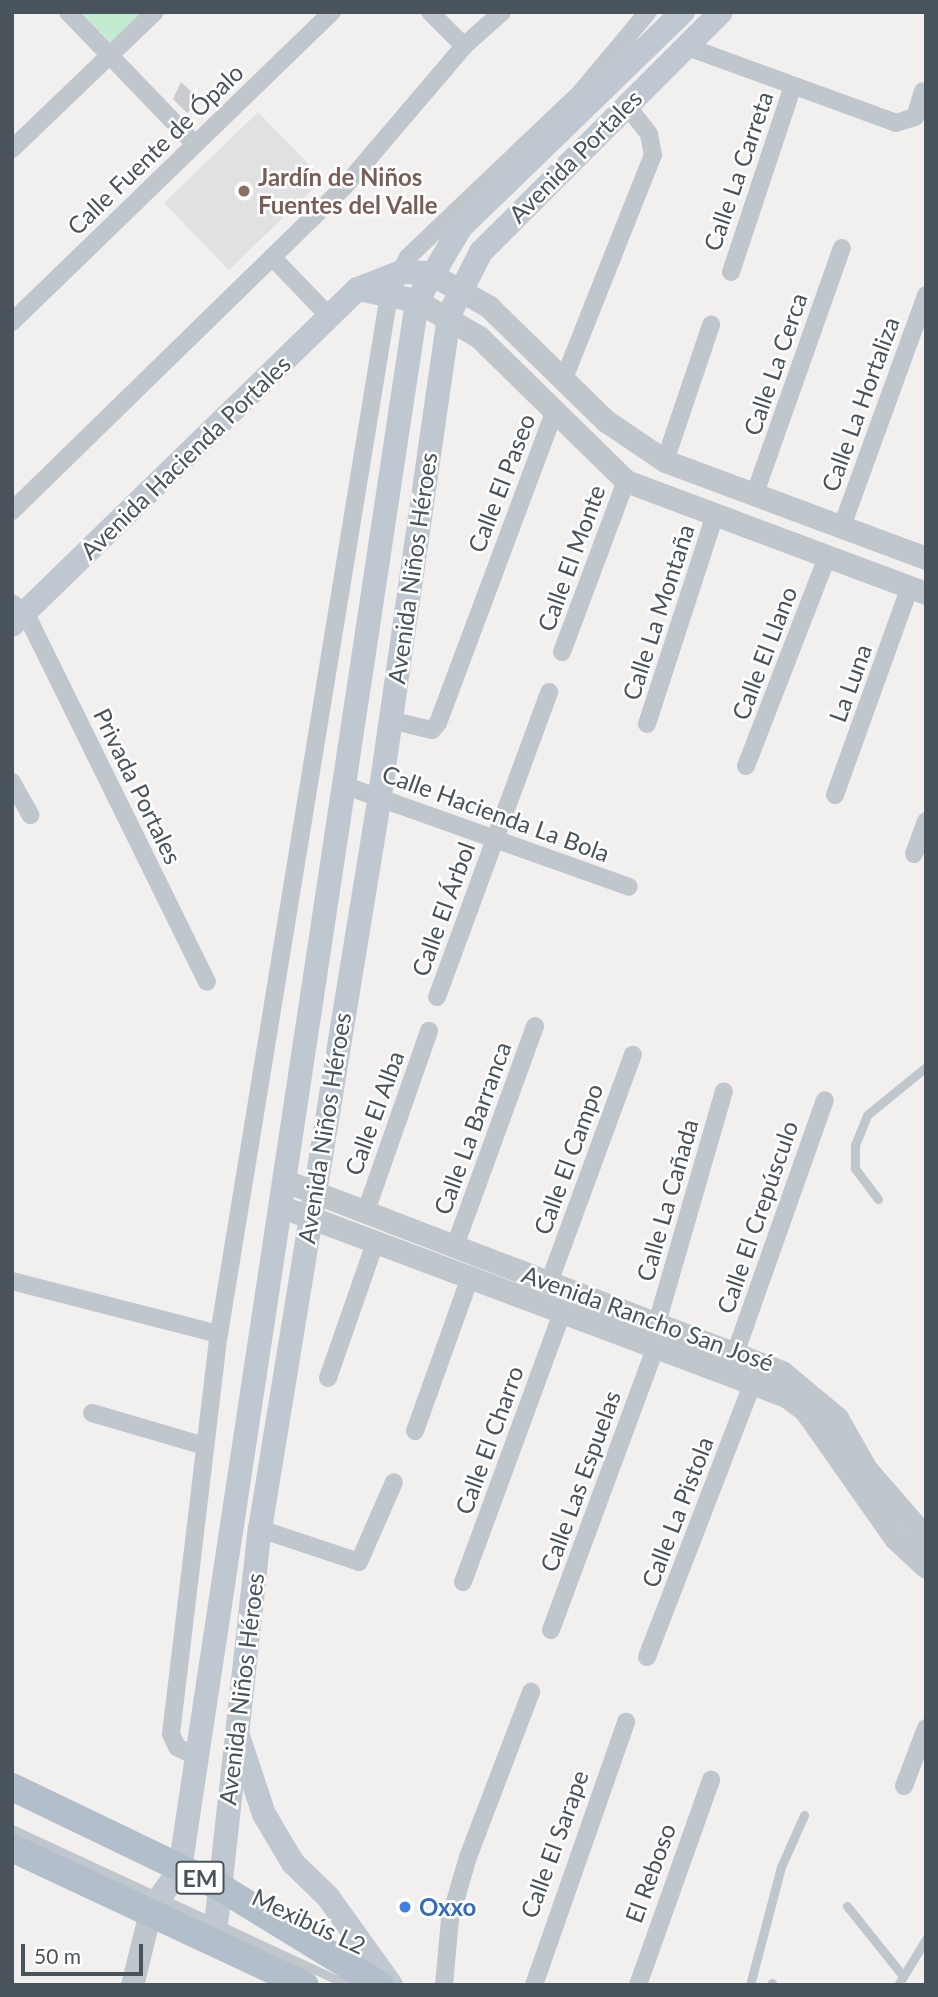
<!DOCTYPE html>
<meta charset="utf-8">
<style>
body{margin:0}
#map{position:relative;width:938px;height:1997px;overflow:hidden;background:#f2efef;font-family:Lato,sans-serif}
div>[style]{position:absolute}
.education>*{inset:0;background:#e2e1e1}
.green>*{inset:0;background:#c2ebd1}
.building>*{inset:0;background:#caccd1}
.service>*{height:9px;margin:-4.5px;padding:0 4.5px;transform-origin:4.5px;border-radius:4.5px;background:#bfc7cd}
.minor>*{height:18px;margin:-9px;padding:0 9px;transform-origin:9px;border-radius:9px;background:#bfc7cd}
.tertiary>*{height:23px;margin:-11.5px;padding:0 11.5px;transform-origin:11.5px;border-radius:11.5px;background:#bfc7cd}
.secondary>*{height:24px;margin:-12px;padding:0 12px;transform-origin:12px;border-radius:12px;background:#bfc8d1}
.primary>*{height:28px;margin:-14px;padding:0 14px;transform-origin:14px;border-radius:14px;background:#b2bfcb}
.dots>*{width:19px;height:19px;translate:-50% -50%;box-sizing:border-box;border:4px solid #fff;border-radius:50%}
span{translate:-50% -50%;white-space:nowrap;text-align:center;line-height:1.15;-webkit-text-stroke:5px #fff;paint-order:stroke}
.shield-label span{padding:2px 5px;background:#fff;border:2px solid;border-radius:5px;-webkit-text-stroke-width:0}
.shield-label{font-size:23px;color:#49535b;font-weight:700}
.street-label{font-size:24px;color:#49535b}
.education-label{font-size:24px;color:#785e54;font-weight:700}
.left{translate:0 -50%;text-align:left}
.shop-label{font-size:24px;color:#366cbe;font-weight:700}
.frame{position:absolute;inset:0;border:14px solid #49535b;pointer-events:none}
.scale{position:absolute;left:21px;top:1944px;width:122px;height:32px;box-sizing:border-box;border:4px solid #49535b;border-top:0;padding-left:9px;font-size:21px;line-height:24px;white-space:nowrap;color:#49535b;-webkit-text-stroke:5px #fff;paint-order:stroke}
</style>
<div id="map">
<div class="education">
<i style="clip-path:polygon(258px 112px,323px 179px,229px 270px,164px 203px)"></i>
</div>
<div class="green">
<i style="clip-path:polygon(81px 12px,144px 12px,111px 43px)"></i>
</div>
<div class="building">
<i style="clip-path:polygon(181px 82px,200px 100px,187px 113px,173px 99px)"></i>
</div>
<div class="service">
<i style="left:878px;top:1199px;width:39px;rotate:-127deg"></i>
<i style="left:855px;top:1168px;width:23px;rotate:-90deg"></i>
<i style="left:855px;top:1145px;width:32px;rotate:-68deg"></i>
<i style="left:867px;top:1115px;width:76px;rotate:-39.1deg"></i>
<i style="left:12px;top:1829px;width:370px;rotate:24.9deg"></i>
<i style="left:847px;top:1906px;width:90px;rotate:51.3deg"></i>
<i style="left:750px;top:1985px;width:122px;rotate:-75.3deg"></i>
<i style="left:781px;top:1867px;width:57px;rotate:-66.1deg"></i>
<i style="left:772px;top:1985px;width:2px;rotate:-90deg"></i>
<i style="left:898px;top:1985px;width:54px;rotate:-58.7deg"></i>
</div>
<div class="minor">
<i style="left:68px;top:12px;width:182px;rotate:46.1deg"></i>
<i style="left:430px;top:12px;width:48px;rotate:45deg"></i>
<i style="left:685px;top:46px;width:225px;rotate:20deg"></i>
<i style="left:896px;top:123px;width:20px;rotate:-18deg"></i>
<i style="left:915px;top:117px;width:27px;rotate:-73deg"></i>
<i style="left:12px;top:149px;width:198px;rotate:-43.8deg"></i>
<i style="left:272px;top:257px;width:82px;rotate:46deg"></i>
<i style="left:731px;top:272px;width:196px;rotate:-71.6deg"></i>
<i style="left:12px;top:322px;width:446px;rotate:-44.1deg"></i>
<i style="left:563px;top:381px;width:243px;rotate:-68.3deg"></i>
<i style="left:653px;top:155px;width:21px;rotate:-101deg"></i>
<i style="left:649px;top:134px;width:37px;rotate:-128deg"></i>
<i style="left:665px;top:461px;width:144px;rotate:-71.3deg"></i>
<i style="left:754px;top:496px;width:263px;rotate:-70.5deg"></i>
<i style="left:12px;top:511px;width:465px;rotate:-44.3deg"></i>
<i style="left:345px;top:186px;width:184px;rotate:-49.6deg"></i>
<i style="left:464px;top:46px;width:51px;rotate:-41.8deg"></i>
<i style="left:841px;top:529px;width:249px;rotate:-70deg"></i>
<i style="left:12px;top:603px;width:16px;rotate:35deg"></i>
<i style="left:25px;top:612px;width:412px;rotate:63.8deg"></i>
<i style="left:562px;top:652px;width:183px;rotate:-69.5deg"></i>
<i style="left:390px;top:720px;width:43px;rotate:13.4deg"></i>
<i style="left:432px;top:730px;width:9px;rotate:-49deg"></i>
<i style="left:438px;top:723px;width:332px;rotate:-69.5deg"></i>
<i style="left:647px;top:724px;width:220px;rotate:-72deg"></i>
<i style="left:746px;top:766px;width:224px;rotate:-68.8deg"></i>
<i style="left:12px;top:782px;width:38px;rotate:61deg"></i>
<i style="left:346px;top:786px;width:300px;rotate:19.6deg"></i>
<i style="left:835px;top:795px;width:221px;rotate:-70.2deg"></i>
<i style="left:914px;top:854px;width:35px;rotate:-70deg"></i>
<i style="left:437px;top:997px;width:325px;rotate:-69.8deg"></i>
<i style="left:366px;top:1211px;width:191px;rotate:-70.7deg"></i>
<i style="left:455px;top:1246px;width:234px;rotate:-70deg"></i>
<i style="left:550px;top:1280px;width:240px;rotate:-69.8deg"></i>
<i style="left:12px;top:1281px;width:214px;rotate:14.4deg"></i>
<i style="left:736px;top:1351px;width:266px;rotate:-70.5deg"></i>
<i style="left:328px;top:1378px;width:143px;rotate:-70.8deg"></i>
<i style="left:92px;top:1413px;width:118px;rotate:16.3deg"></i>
<i style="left:415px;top:1431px;width:160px;rotate:-70.3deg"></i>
<i style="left:260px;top:1529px;width:104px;rotate:18.4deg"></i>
<i style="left:359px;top:1562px;width:87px;rotate:-66.4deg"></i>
<i style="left:463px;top:1582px;width:284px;rotate:-69.8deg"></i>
<i style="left:551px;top:1630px;width:300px;rotate:-69.7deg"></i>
<i style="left:655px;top:1349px;width:26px;rotate:-86deg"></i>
<i style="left:657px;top:1323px;width:241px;rotate:-73.9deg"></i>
<i style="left:647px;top:1657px;width:292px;rotate:-68.9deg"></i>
<i style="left:198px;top:1757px;width:23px;rotate:-155deg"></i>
<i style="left:177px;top:1747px;width:14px;rotate:-115deg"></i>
<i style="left:171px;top:1734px;width:403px;rotate:-83.2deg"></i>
<i style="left:219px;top:1334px;width:1053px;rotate:-80.71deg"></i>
<i style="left:389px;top:295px;width:42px;rotate:-63.4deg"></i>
<i style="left:408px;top:257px;width:239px;rotate:-43.6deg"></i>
<i style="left:581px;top:92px;width:104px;rotate:-50.1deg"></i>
<i style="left:904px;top:1786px;width:62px;rotate:-69.2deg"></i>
<i style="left:444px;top:1985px;width:66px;rotate:-84.8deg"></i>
<i style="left:450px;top:1919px;width:65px;rotate:-73.8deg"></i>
<i style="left:468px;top:1857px;width:177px;rotate:-69.1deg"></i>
<i style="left:534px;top:1985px;width:279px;rotate:-70.7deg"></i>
<i style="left:638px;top:1985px;width:218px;rotate:-70.4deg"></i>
</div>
<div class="tertiary">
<i style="left:429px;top:273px;width:68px;rotate:29.2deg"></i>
<i style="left:488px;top:306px;width:165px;rotate:44.3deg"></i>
<i style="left:606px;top:421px;width:71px;rotate:34.1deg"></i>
<i style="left:665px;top:461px;width:278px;rotate:20.4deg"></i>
<i style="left:417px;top:301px;width:72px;rotate:30.1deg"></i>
<i style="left:479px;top:337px;width:206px;rotate:44.4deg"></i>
<i style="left:626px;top:481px;width:320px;rotate:20.5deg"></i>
<i style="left:288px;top:1182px;width:529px;rotate:21.04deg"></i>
<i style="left:782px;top:1372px;width:72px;rotate:39.9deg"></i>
<i style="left:837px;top:1418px;width:59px;rotate:60.4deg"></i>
<i style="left:866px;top:1469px;width:91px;rotate:49deg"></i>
<i style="left:285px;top:1208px;width:535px;rotate:20.57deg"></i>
<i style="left:786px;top:1396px;width:24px;rotate:36deg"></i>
<i style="left:805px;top:1410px;width:156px;rotate:54.9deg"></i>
<i style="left:895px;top:1538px;width:42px;rotate:43.1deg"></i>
<i style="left:132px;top:1985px;width:75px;rotate:-76.1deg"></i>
</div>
<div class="secondary">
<i style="left:358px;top:289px;width:60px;rotate:11.5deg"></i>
<i style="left:12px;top:625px;width:482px;rotate:-44.2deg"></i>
<i style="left:358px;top:289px;width:46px;rotate:-21.6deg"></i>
<i style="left:401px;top:272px;width:28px;rotate:2deg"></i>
<i style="left:239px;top:1739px;width:79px;rotate:71.6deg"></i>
<i style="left:264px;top:1814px;width:57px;rotate:59.4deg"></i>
<i style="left:293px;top:1863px;width:49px;rotate:44.2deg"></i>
<i style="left:328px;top:1897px;width:108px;rotate:54.4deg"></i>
<i style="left:150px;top:1912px;width:52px;rotate:-55.1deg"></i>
<i style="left:180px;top:1869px;width:1586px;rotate:-81.4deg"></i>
<i style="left:417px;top:301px;width:86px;rotate:-59.3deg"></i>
<i style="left:461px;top:227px;width:309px;rotate:-44.1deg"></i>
<i style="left:214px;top:1943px;width:417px;rotate:-83.7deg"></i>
<i style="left:260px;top:1529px;width:744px;rotate:-80.71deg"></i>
<i style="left:380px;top:795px;width:485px;rotate:-81.8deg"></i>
<i style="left:449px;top:315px;width:71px;rotate:-63.1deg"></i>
<i style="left:481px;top:252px;width:339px;rotate:-45deg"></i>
</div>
<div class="primary">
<i style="left:12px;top:1787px;width:231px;rotate:25.7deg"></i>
<i style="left:220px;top:1887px;width:188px;rotate:31.5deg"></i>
<i style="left:12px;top:1848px;width:323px;rotate:25.1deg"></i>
</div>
<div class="dots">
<i style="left:244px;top:191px;background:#8d6e63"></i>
<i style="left:405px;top:1907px;background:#3f7fe0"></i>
</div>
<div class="shield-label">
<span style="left:200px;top:1878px">EM</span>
</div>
<div class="street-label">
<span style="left:155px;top:149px;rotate:-44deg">Calle Fuente de Ópalo</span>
<span style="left:575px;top:156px;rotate:-45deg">Avenida Portales</span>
<span style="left:738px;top:171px;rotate:-71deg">Calle La Carreta</span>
<span style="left:775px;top:364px;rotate:-71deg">Calle La Cerca</span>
<span style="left:860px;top:404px;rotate:-70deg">Calle La Hortaliza</span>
<span style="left:185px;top:457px;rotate:-44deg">Avenida Hacienda Portales</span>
<span style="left:501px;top:483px;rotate:-69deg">Calle El Paseo</span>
<span style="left:571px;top:558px;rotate:-70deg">Calle El Monte</span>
<span style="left:412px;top:568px;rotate:-82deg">Avenida Niños Héroes</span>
<span style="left:658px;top:612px;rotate:-72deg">Calle La Montaña</span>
<span style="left:764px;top:653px;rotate:-69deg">Calle El Llano</span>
<span style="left:850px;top:683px;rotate:-70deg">La Luna</span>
<span style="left:138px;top:786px;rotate:64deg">Privada Portales</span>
<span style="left:496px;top:813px;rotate:20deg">Calle Hacienda La Bola</span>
<span style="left:443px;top:909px;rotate:-70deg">Calle El Árbol</span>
<span style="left:374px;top:1113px;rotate:-70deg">Calle El Alba</span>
<span style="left:324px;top:1128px;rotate:-81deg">Avenida Niños Héroes</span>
<span style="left:472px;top:1128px;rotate:-70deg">Calle La Barranca</span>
<span style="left:568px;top:1159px;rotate:-70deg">Calle El Campo</span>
<span style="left:667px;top:1200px;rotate:-74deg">Calle La Cañada</span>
<span style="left:757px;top:1217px;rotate:-71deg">Calle El Crepúsculo</span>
<span style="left:648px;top:1318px;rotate:20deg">Avenida Rancho San José</span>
<span style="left:489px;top:1440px;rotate:-70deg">Calle El Charro</span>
<span style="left:580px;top:1481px;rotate:-70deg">Calle Las Espuelas</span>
<span style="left:677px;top:1512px;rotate:-69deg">Calle La Pistola</span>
<span style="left:241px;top:1689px;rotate:-83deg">Avenida Niños Héroes</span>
<span style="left:554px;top:1844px;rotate:-70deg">Calle El Sarape</span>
<span style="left:650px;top:1873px;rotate:-70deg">El Reboso</span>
<span style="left:309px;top:1921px;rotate:25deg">Mexibús L2</span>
</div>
<div class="education-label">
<span class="left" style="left:258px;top:191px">Jardín de Niños<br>Fuentes del Valle</span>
</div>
<div class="shop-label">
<span class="left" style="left:419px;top:1907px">Oxxo</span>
</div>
<div class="frame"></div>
<div class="scale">50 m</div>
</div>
